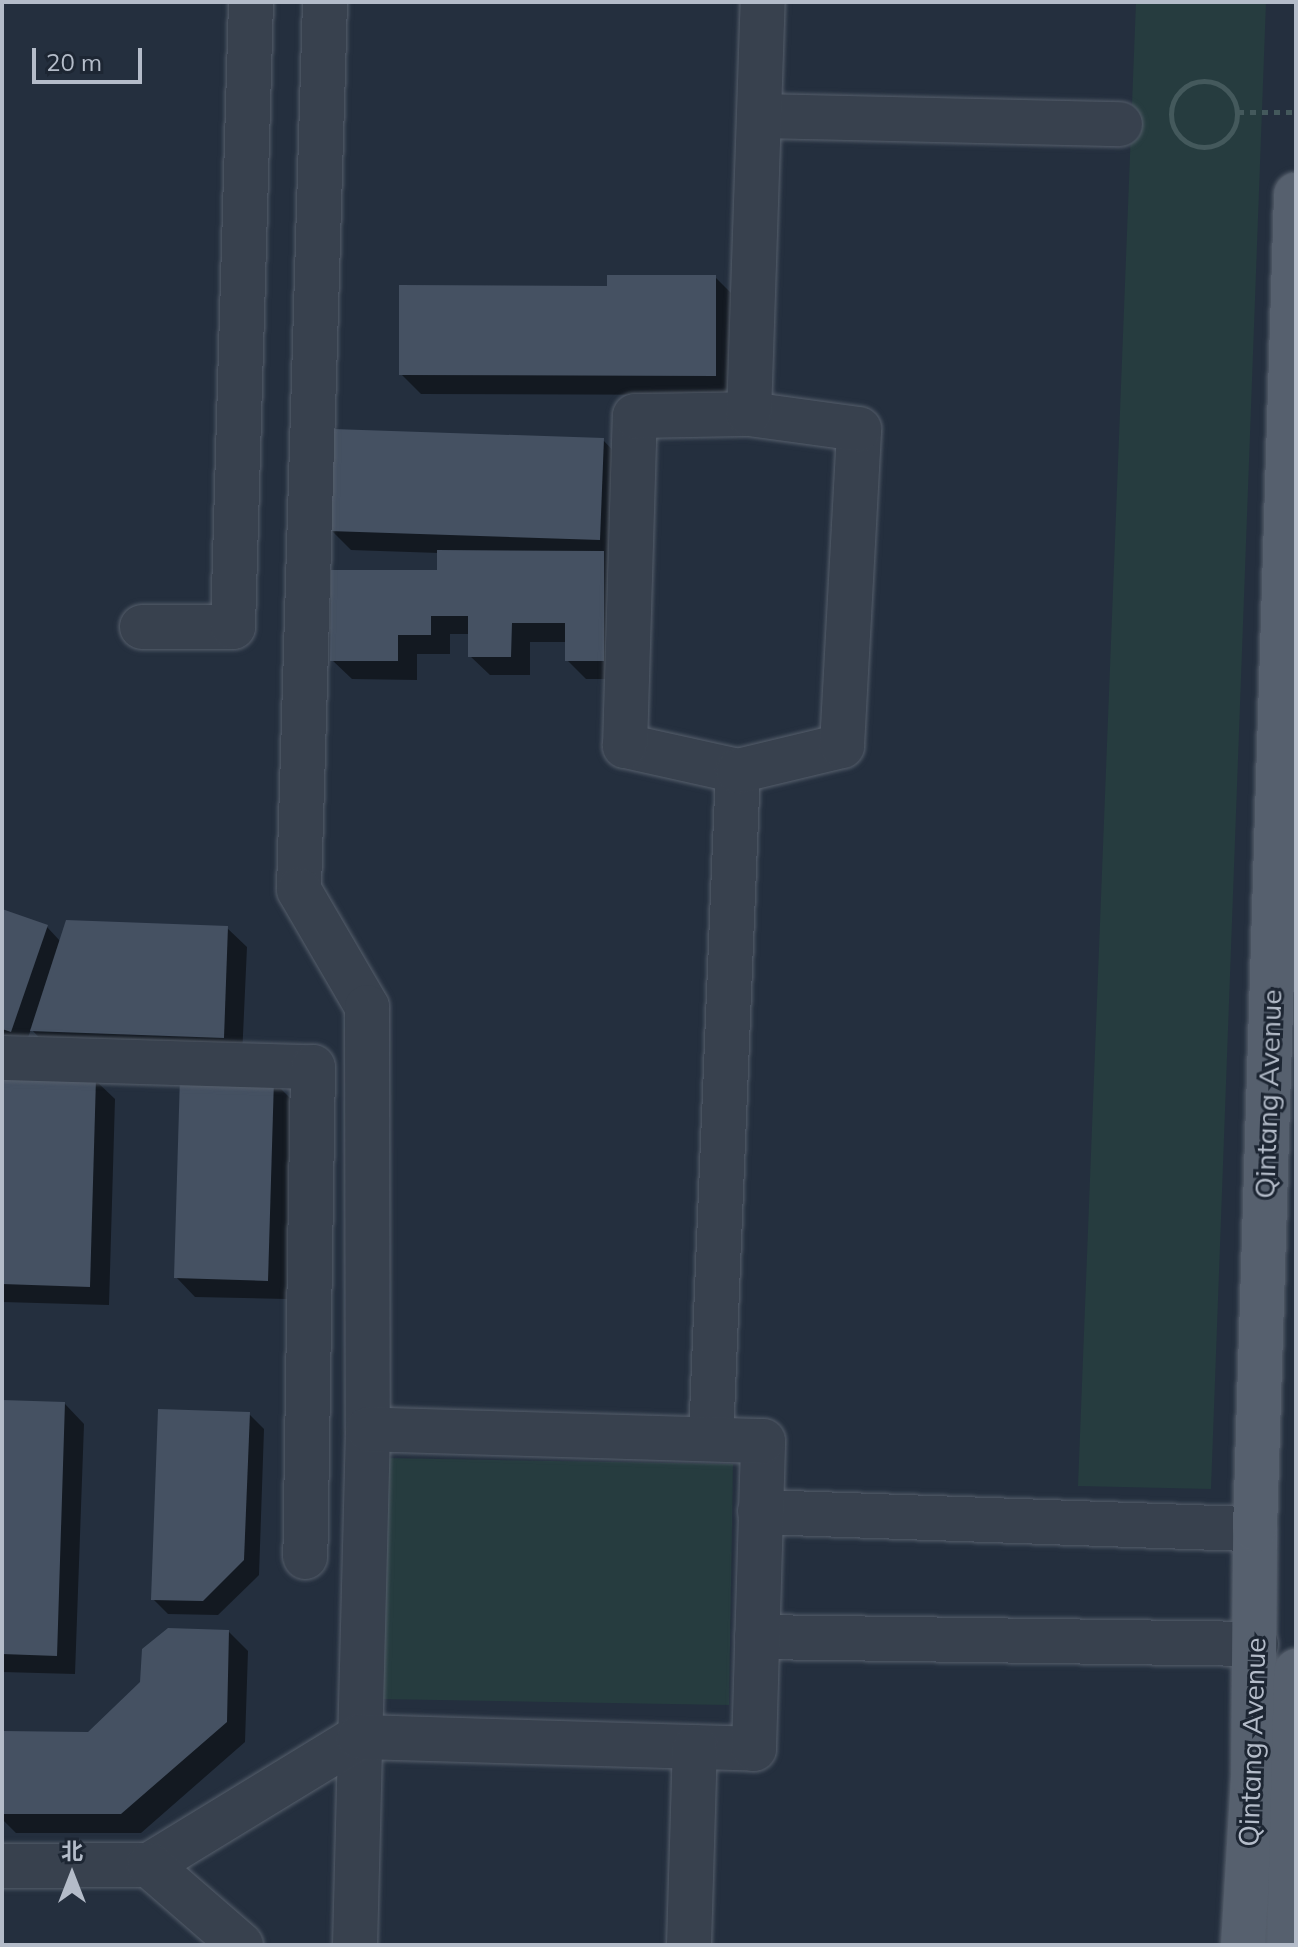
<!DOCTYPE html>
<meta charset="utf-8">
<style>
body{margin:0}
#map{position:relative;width:1298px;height:1947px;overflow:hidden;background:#242f3e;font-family:Mulish,"Noto Sans SC",sans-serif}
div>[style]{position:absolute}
.green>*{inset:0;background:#263c3f}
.shadow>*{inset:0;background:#0007}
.building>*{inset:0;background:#455162}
.path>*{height:5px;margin-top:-2.5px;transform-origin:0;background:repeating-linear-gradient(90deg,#44595c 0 6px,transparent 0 12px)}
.path>.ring{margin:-2.5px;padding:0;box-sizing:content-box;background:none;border:5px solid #44595c;border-radius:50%}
.roads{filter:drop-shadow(0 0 2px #565f6c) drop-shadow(0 0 2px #565f6c)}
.minor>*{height:44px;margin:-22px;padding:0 22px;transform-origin:22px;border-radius:22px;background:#38414e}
.major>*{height:44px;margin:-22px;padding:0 22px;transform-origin:22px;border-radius:22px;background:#56606e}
span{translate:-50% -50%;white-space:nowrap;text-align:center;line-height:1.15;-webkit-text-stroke:6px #1d2633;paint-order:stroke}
.street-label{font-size:28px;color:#b4bcc9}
.frame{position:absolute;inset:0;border:4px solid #b4bcc9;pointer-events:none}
.north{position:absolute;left:32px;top:1835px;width:80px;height:80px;-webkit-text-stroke:6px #1d2633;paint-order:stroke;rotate:0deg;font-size:22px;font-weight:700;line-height:32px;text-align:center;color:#b4bcc9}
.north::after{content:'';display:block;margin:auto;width:28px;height:36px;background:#b4bcc9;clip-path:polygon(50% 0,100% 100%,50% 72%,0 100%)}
.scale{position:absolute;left:32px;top:48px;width:110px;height:36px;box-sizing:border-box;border:4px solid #b4bcc9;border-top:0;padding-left:10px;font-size:24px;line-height:28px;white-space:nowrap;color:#b4bcc9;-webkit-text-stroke:6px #1d2633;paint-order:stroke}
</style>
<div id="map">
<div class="green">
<i style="clip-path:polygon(1136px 2px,1266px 2px,1211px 1489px,1078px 1486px)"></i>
<i style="clip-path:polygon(383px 1458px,733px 1464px,729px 1705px,379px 1699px)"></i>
</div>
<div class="shadow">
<i style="clip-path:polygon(715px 277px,735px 297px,735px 395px,421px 394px,401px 374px,609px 288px)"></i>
<i style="clip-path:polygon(603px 440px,622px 460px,622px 679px,586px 679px,567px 660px,567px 642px,530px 642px,530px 675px,490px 675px,470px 656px,470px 634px,450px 634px,450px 654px,417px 654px,417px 680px,352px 679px,332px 660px,439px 572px,439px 553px,351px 550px,331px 530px)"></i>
<i style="clip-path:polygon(2px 911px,47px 927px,61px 942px,227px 928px,247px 947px,242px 1057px,51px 1050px,31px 1029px,25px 1046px,2px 1038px)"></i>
<i style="clip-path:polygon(2px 1077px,95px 1080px,115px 1099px,109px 1305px,2px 1302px)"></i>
<i style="clip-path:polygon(273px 1081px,292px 1100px,287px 1299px,195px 1297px,176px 1277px)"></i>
<i style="clip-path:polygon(2px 1402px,65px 1404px,84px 1424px,75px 1674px,2px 1672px)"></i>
<i style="clip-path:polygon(249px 1414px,264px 1429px,259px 1575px,218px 1615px,168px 1614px,153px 1599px)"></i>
<i style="clip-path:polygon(228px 1631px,248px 1651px,245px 1742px,141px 1833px,16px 1833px,2px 1819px,2px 1733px,89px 1734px)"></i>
</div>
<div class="building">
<i style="clip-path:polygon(607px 275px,716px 275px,716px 376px,399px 375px,399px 285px,607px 286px)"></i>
<i style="clip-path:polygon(333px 429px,604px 438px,600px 540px,329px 531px)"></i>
<i style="clip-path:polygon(437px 550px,604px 551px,604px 661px,565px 661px,565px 623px,512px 623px,511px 657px,468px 657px,468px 616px,431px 616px,431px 635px,398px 635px,398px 661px,330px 661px,331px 570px,437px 570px)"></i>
<i style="clip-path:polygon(2px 909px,48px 925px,11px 1032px,2px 1029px)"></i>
<i style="clip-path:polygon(66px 920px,228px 926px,224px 1038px,30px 1031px)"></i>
<i style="clip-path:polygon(2px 1075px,96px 1078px,90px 1287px,2px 1284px)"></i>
<i style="clip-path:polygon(180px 1076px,274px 1079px,268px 1281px,174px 1278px)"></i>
<i style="clip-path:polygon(2px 1400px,65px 1402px,57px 1656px,2px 1654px)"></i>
<i style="clip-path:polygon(158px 1409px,250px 1412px,244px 1560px,203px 1601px,151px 1600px)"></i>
<i style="clip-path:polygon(168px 1628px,229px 1630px,227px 1722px,121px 1814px,2px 1814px,2px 1731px,88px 1732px,140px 1682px,142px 1649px)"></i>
</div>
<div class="path">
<i class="ring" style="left:1171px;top:81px;width:61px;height:61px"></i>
<i style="left:1238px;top:112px;width:58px"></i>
</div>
<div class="roads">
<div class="minor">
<i style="left:325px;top:2px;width:888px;rotate:91.68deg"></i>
<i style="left:299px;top:890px;width:135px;rotate:59.8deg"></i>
<i style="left:367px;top:1007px;width:422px;rotate:89.9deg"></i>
<i style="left:368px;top:1429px;width:516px;rotate:91.44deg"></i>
<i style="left:761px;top:116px;width:359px;rotate:1.3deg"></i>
<i style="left:142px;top:627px;width:91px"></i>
<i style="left:233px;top:627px;width:625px;rotate:-88.35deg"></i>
<i style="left:738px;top:771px;width:116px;rotate:-167.5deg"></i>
<i style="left:625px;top:746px;width:330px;rotate:-88.3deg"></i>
<i style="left:635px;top:416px;width:114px;rotate:-1deg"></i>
<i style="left:2px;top:1058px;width:311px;rotate:1.7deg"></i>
<i style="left:313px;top:1067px;width:490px;rotate:90.9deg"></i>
<i style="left:711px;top:1439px;width:669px;rotate:-87.69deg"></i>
<i style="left:738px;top:771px;width:107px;rotate:-13.5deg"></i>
<i style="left:842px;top:746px;width:317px;rotate:-86.9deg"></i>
<i style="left:859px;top:429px;width:111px;rotate:-172.2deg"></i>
<i style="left:749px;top:414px;width:412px;rotate:-88.1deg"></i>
<i style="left:760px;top:1512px;width:495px;rotate:2deg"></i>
<i style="left:757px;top:1637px;width:499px;rotate:0.8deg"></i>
<i style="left:149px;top:1865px;width:246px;rotate:-31.4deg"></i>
<i style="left:359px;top:1737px;width:395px;rotate:1.7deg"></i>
<i style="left:754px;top:1749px;width:308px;rotate:-88.3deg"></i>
<i style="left:763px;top:1441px;width:395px;rotate:-178.3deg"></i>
<i style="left:2px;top:1866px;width:147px;rotate:-0.4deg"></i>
<i style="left:149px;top:1865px;width:122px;rotate:41deg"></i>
<i style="left:689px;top:1945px;width:198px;rotate:-88.3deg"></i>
</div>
<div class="major">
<i style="left:1243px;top:1945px;width:167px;rotate:-86.6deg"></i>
<i style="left:1253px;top:1778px;width:249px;rotate:-89.5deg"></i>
<i style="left:1255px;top:1529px;width:1335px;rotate:-88.24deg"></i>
<i style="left:1289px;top:1945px;width:274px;rotate:-88.5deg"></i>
</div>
</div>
<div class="street-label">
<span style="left:1268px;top:1094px;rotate:-88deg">Qintang Avenue</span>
<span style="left:1252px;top:1742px;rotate:-88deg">Qintang Avenue</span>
</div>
<div class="frame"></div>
<div class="north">北</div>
<div class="scale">20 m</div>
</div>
